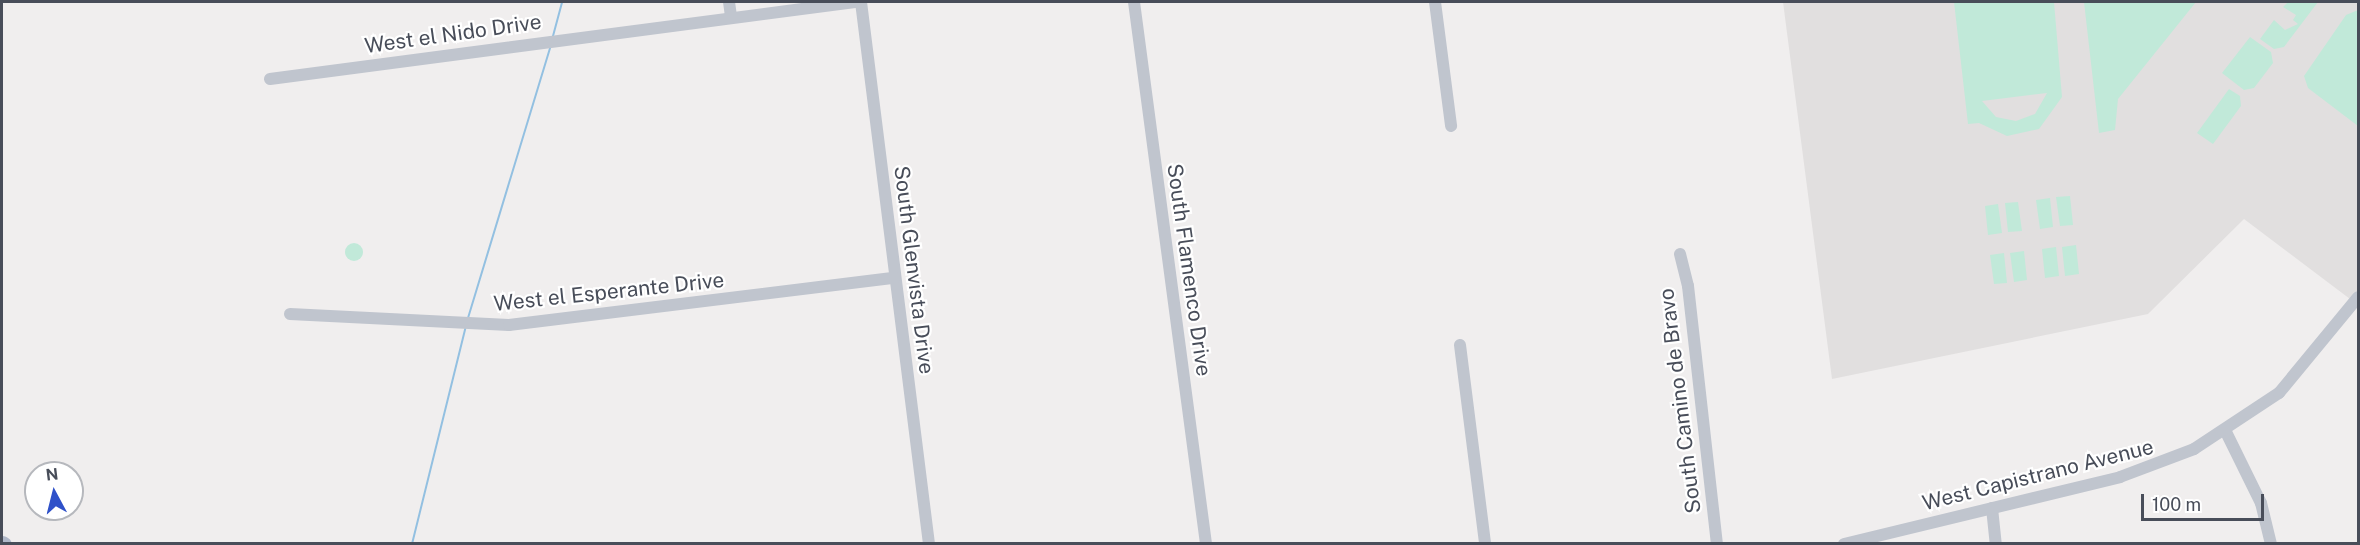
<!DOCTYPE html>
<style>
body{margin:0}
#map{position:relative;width:2360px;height:545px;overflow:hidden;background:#f0eeee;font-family:"Public Sans",sans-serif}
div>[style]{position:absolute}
.education>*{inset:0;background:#e1dfdf}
.green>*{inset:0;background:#c1e9d9}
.round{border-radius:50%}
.stream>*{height:2px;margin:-1px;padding:0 1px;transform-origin:1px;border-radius:1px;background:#93c0e1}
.minor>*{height:12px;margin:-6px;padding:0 6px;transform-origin:6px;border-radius:6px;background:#c0c5ce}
.major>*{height:15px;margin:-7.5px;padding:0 7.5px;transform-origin:7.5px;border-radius:7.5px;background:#b0b8c9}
span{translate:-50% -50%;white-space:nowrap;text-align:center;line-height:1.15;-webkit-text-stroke:4.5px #fff;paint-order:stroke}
.street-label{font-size:21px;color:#484d59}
.frame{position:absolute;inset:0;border:3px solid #484d59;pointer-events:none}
.north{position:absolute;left:24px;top:461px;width:60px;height:60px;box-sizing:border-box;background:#fff;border:2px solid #b6b8bd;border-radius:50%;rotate:353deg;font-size:16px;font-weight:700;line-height:24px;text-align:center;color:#484d59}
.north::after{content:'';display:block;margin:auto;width:21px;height:27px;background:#2f51c9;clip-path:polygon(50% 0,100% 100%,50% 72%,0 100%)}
.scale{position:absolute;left:2141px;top:494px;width:123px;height:27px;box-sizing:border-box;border:3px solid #484d59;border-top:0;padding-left:8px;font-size:18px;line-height:21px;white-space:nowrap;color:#484d59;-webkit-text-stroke:4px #fff;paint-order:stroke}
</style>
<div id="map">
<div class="education">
<i style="clip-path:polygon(1783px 2px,2358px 2px,2358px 296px,2354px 302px,2244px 219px,2148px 314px,1832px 379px)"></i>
</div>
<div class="green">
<i style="clip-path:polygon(evenodd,1954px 2px,2054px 2px,2062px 97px,2039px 129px,2007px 136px,1979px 123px,1968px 124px,1954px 2px,2047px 93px,2035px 114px,2016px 121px,1996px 117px,1982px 101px,2047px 93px)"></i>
<i style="clip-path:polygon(2084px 2px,2196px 2px,2118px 99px,2115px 130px,2099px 133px)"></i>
<i style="clip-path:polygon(2288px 2px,2318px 2px,2284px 47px,2274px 49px,2260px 39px,2274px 20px,2285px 30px,2298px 24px,2293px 20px,2296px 15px,2283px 7px)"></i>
<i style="clip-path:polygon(2358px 10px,2358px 126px,2308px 88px,2304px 76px,2346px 15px)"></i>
<i style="clip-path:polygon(2250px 37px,2271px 52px,2273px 63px,2254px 88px,2244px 90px,2222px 73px)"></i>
<i style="clip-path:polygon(2229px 89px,2240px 96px,2241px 106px,2213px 144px,2197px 133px)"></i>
<i style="clip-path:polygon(2070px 196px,2073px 225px,2060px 226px,2056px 197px)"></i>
<i style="clip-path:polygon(2050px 198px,2053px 227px,2040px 229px,2036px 200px)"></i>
<i style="clip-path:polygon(2018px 202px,2022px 231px,2008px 232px,2005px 203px)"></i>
<i style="clip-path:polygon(1998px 204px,2002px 233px,1988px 235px,1985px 206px)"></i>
<i class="round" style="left:345px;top:243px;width:18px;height:18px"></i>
<i style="clip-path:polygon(2076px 245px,2079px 274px,2065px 276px,2062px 247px)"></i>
<i style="clip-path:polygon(2056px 247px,2059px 276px,2045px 278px,2042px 249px)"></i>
<i style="clip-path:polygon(2024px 251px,2027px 280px,2014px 282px,2010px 253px)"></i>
<i style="clip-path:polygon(2004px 253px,2007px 283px,1994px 284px,1990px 255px)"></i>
</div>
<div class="stream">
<i style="left:553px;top:36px;width:35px;rotate:-75deg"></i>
<i style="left:468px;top:318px;width:282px;rotate:-73.1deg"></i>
<i style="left:412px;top:544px;width:225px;rotate:-76.1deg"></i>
</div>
<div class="minor">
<i style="left:729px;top:2px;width:14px;rotate:82deg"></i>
<i style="left:861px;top:2px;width:546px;rotate:82.85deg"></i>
<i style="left:1134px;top:2px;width:547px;rotate:82.43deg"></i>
<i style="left:1435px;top:2px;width:125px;rotate:82.6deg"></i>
<i style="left:270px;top:79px;width:590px;rotate:-7.5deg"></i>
<i style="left:1680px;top:254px;width:33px;rotate:76deg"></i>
<i style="left:1688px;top:286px;width:260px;rotate:83.6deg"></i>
<i style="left:290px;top:314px;width:219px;rotate:2.9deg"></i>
<i style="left:509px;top:325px;width:388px;rotate:-7deg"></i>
<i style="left:1460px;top:345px;width:201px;rotate:82.8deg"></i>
<i style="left:2226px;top:432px;width:79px;rotate:63.8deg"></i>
<i style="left:2261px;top:503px;width:42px;rotate:76.3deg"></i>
<i style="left:1992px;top:508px;width:36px;rotate:84deg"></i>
<i style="left:1844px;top:544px;width:284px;rotate:-13.6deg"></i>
<i style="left:2120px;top:477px;width:79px;rotate:-20.7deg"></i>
<i style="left:2194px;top:449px;width:102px;rotate:-33.4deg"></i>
<i style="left:2279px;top:393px;width:124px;rotate:-50.5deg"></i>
</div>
<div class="major">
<i style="left:2px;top:543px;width:2px;rotate:27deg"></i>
</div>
<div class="street-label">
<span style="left:453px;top:34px;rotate:-8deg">West el Nido Drive</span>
<span style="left:914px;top:270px;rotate:83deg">South Glenvista Drive</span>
<span style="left:1189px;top:270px;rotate:82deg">South Flamenco Drive</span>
<span style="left:609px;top:292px;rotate:-6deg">West el Esperante Drive</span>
<span style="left:1680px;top:401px;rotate:-97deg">South Camino de Bravo</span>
<span style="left:2038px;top:475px;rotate:-14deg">West Capistrano Avenue</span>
</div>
<div class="frame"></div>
<div class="north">N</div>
<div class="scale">100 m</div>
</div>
